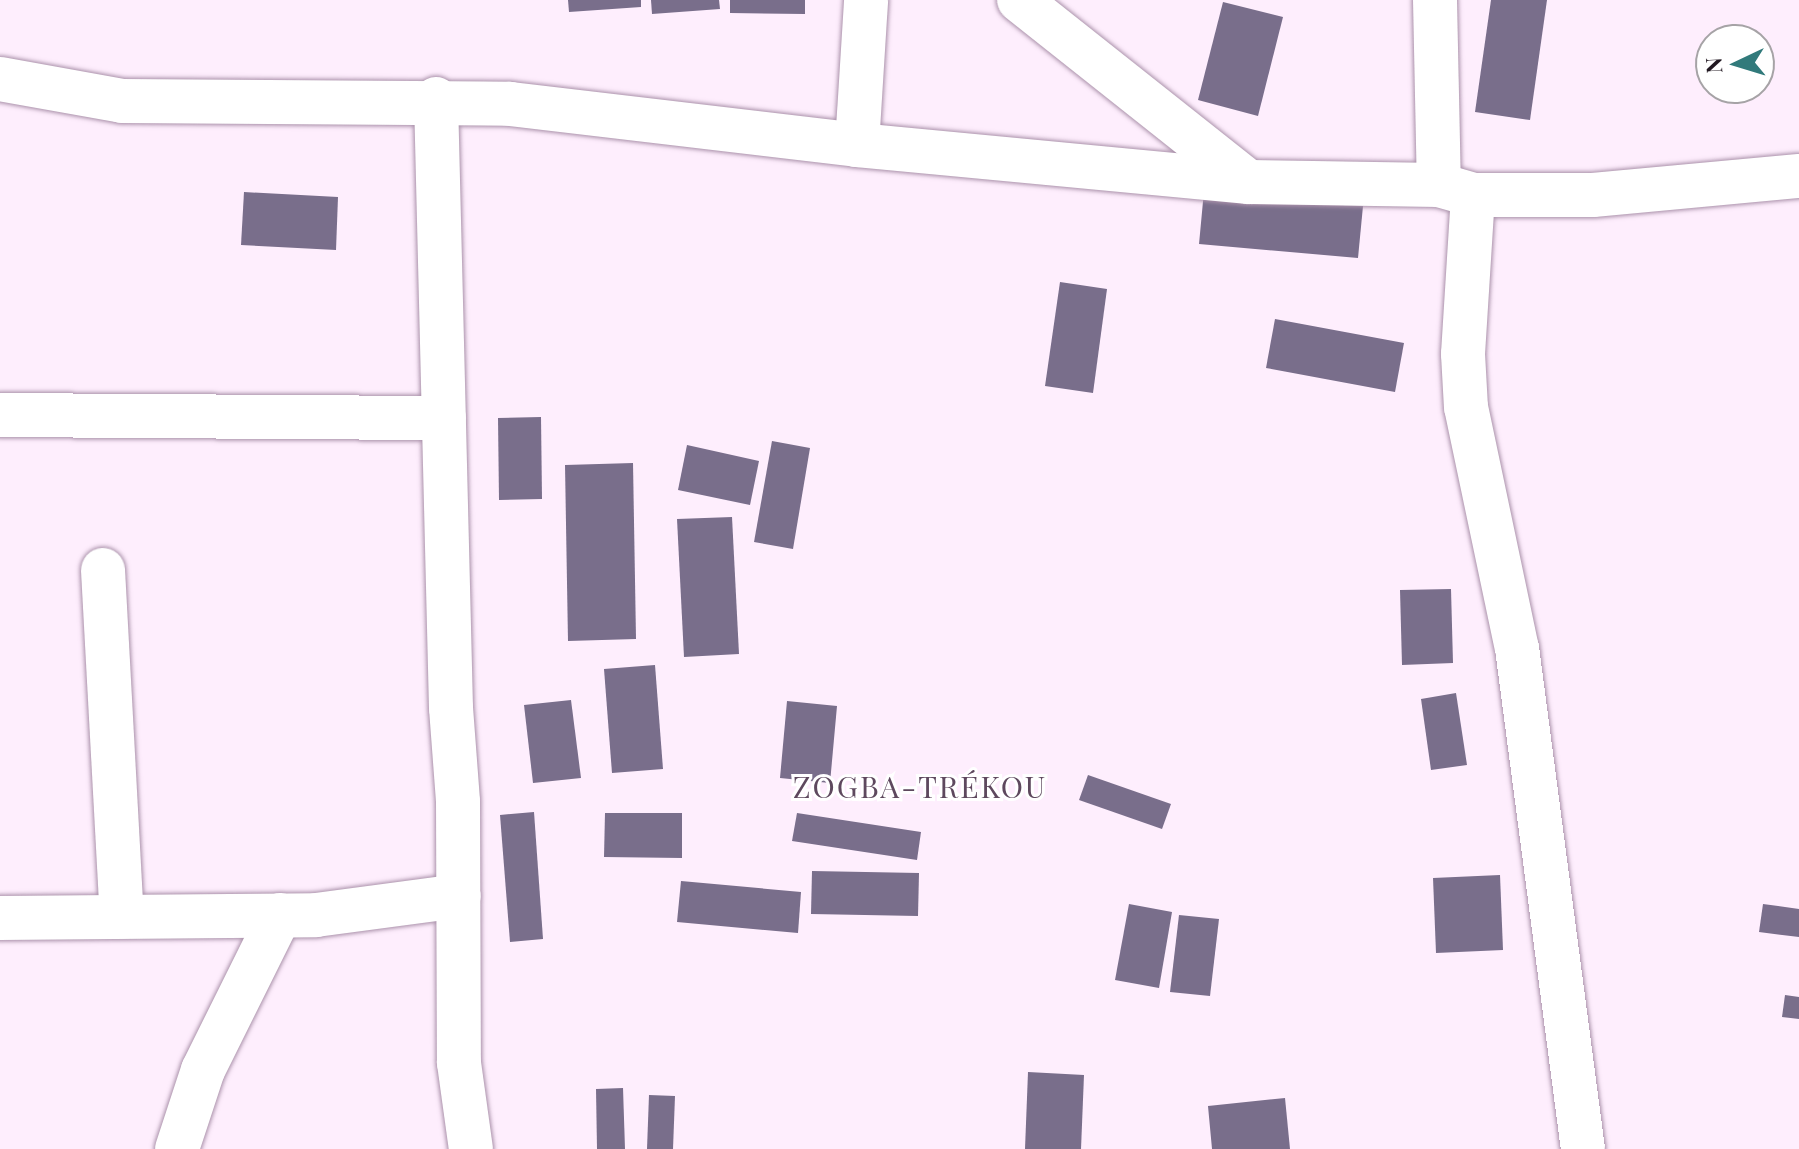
<!DOCTYPE html>
<meta charset="utf-8">
<style>
body{margin:0}
#map{position:relative;width:1799px;height:1149px;overflow:hidden;background:#feeefd;font-family:"Playfair Display",serif}
div>[style]{position:absolute}
.building>*{inset:0;background:#796e8b}
.roads{filter:drop-shadow(0 0 2px #ab92ab) drop-shadow(0 0 2px #ab92ab)}
.street>*{height:44px;margin:-22px;padding:0 22px;transform-origin:22px;border-radius:22px;background:#fff}
span{translate:-50% -50%;white-space:nowrap;text-align:center;line-height:1.15;-webkit-text-stroke:6px #fff;paint-order:stroke}
.neighbourhood-label{font-size:30px;color:#5e485e;letter-spacing:2px}
.north{position:absolute;left:1695px;top:24px;width:80px;height:80px;box-sizing:border-box;background:#fff;border:2px solid #a6a3a6;border-radius:50%;rotate:266deg;font-size:22px;font-weight:700;line-height:32px;text-align:center;color:#211821}
.north::after{content:'';display:block;margin:auto;width:28px;height:36px;background:#317a7b;clip-path:polygon(50% 0,100% 100%,50% 72%,0 100%)}
</style>
<div id="map">
<div class="building">
<i style="clip-path:polygon(568px 0,641px 0,641px 7px,569px 12px)"></i>
<i style="clip-path:polygon(651px 0,719px 0,720px 9px,652px 14px)"></i>
<i style="clip-path:polygon(730px 0,805px 0,805px 14px,730px 13px)"></i>
<i style="clip-path:polygon(1491px 0,1547px 0,1530px 120px,1475px 112px)"></i>
<i style="clip-path:polygon(1223px 2px,1283px 17px,1258px 116px,1198px 100px)"></i>
<i style="clip-path:polygon(1204px 191px,1363px 206px,1358px 258px,1199px 244px)"></i>
<i style="clip-path:polygon(244px 192px,338px 197px,336px 250px,241px 245px)"></i>
<i style="clip-path:polygon(1060px 282px,1107px 289px,1093px 393px,1045px 386px)"></i>
<i style="clip-path:polygon(1275px 319px,1404px 343px,1395px 392px,1266px 368px)"></i>
<i style="clip-path:polygon(541px 417px,542px 499px,499px 500px,498px 418px)"></i>
<i style="clip-path:polygon(772px 441px,810px 448px,793px 549px,754px 542px)"></i>
<i style="clip-path:polygon(687px 445px,759px 461px,750px 505px,678px 490px)"></i>
<i style="clip-path:polygon(633px 463px,636px 639px,568px 641px,565px 465px)"></i>
<i style="clip-path:polygon(732px 517px,739px 654px,684px 657px,677px 519px)"></i>
<i style="clip-path:polygon(1451px 589px,1453px 663px,1402px 665px,1400px 590px)"></i>
<i style="clip-path:polygon(655px 665px,663px 769px,612px 773px,604px 669px)"></i>
<i style="clip-path:polygon(1456px 693px,1467px 765px,1431px 770px,1421px 699px)"></i>
<i style="clip-path:polygon(571px 700px,581px 778px,533px 783px,524px 705px)"></i>
<i style="clip-path:polygon(787px 701px,837px 706px,830px 783px,780px 778px)"></i>
<i style="clip-path:polygon(1088px 775px,1171px 804px,1162px 829px,1079px 800px)"></i>
<i style="clip-path:polygon(534px 812px,543px 939px,510px 942px,500px 815px)"></i>
<i style="clip-path:polygon(605px 813px,682px 813px,682px 858px,604px 857px)"></i>
<i style="clip-path:polygon(797px 813px,921px 832px,917px 860px,792px 841px)"></i>
<i style="clip-path:polygon(812px 871px,919px 873px,918px 916px,811px 914px)"></i>
<i style="clip-path:polygon(1500px 875px,1503px 950px,1436px 953px,1433px 878px)"></i>
<i style="clip-path:polygon(681px 881px,801px 892px,798px 933px,677px 922px)"></i>
<i style="clip-path:polygon(1129px 904px,1172px 912px,1159px 988px,1115px 980px)"></i>
<i style="clip-path:polygon(1763px 904px,1799px 909px,1799px 937px,1759px 932px)"></i>
<i style="clip-path:polygon(1179px 915px,1219px 919px,1210px 996px,1170px 992px)"></i>
<i style="clip-path:polygon(1785px 995px,1799px 997px,1799px 1019px,1782px 1017px)"></i>
<i style="clip-path:polygon(1028px 1072px,1084px 1075px,1081px 1149px,1025px 1149px)"></i>
<i style="clip-path:polygon(623px 1088px,625px 1149px,597px 1149px,596px 1089px)"></i>
<i style="clip-path:polygon(649px 1095px,675px 1096px,673px 1149px,647px 1149px)"></i>
<i style="clip-path:polygon(1285px 1098px,1290px 1149px,1212px 1149px,1208px 1106px)"></i>
</div>
<div class="roads">
<div class="street">
<i style="left:1019px;top:0;width:293px;rotate:38.4deg"></i>
<i style="left:1435px;top:0;width:185px;rotate:88.8deg"></i>
<i style="left:0;top:79px;width:124px;rotate:10.2deg"></i>
<i style="left:122px;top:101px;width:388px;rotate:0.4deg"></i>
<i style="left:510px;top:104px;width:349px;rotate:6.7deg"></i>
<i style="left:857px;top:145px;width:394px;rotate:5.4deg"></i>
<i style="left:1249px;top:182px;width:190px;rotate:0.9deg"></i>
<i style="left:1439px;top:185px;width:35px;rotate:16deg"></i>
<i style="left:1473px;top:195px;width:120px"></i>
<i style="left:1593px;top:195px;width:207px;rotate:-5.3deg"></i>
<i style="left:436px;top:99px;width:609px;rotate:88.59deg"></i>
<i style="left:451px;top:708px;width:94px;rotate:85.7deg"></i>
<i style="left:458px;top:802px;width:261px;rotate:89.8deg"></i>
<i style="left:459px;top:1063px;width:87px;rotate:82.1deg"></i>
<i style="left:857px;top:145px;width:145px;rotate:-86.4deg"></i>
<i style="left:1473px;top:195px;width:159px;rotate:93.6deg"></i>
<i style="left:1463px;top:354px;width:53px;rotate:86.8deg"></i>
<i style="left:1466px;top:407px;width:246px;rotate:78.1deg"></i>
<i style="left:1517px;top:648px;width:505px;rotate:82.5deg"></i>
<i style="left:0;top:415px;width:444px;rotate:0.4deg"></i>
<i style="left:103px;top:570px;width:347px;rotate:86.9deg"></i>
<i style="left:0;top:918px;width:316px;rotate:-0.5deg"></i>
<i style="left:316px;top:915px;width:144px;rotate:-7.6deg"></i>
<i style="left:177px;top:1149px;width:83px;rotate:-71.8deg"></i>
<i style="left:203px;top:1070px;width:173px;rotate:-63.6deg"></i>
</div>
</div>
<div class="neighbourhood-label">
<span style="left:920px;top:786px">ZOGBA-TRÉKOU</span>
</div>
<div class="north">N</div>
</div>
